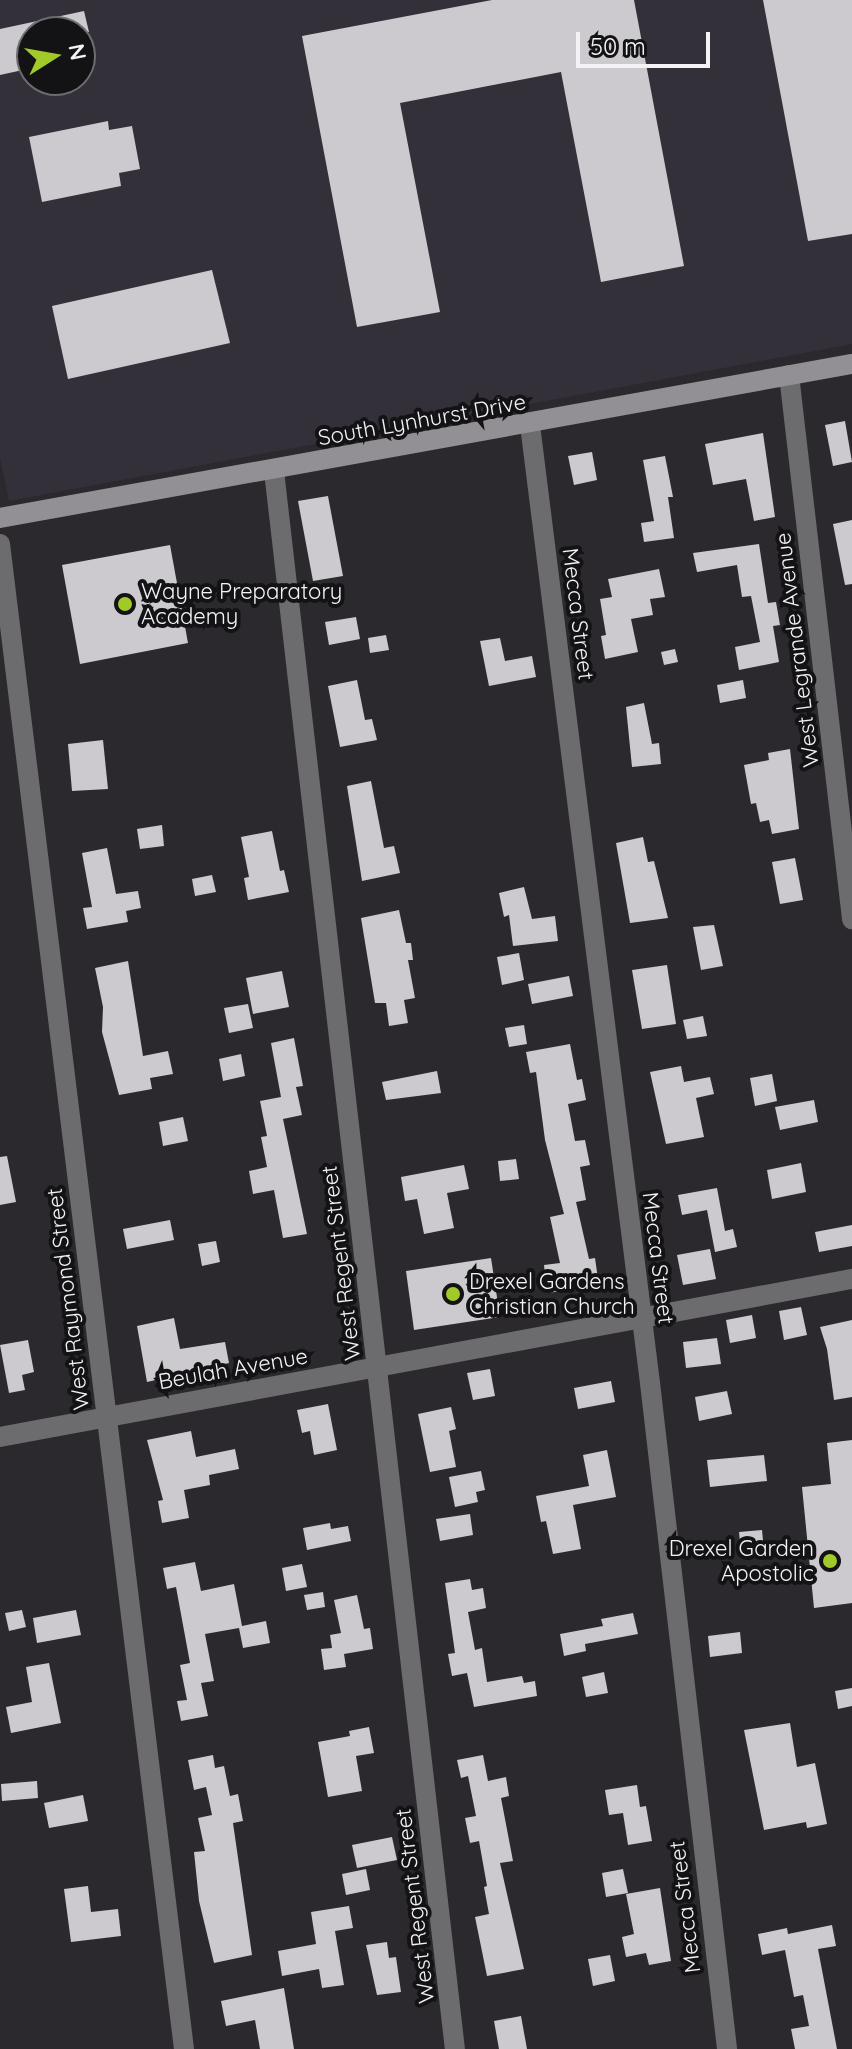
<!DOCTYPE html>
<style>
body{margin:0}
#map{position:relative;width:852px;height:2049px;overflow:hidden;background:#2b292d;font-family:Quicksand,sans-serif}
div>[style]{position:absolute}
.built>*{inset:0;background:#34303a}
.building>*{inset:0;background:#cccacf}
.street>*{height:20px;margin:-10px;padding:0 10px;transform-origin:10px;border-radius:10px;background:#6c6c6e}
.secondary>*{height:20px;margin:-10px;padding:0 10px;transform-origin:10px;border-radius:10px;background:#929094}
.dots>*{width:22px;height:22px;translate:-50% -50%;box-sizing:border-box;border:4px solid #131214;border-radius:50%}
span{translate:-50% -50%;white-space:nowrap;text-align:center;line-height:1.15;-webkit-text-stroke:8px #131214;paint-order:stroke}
.street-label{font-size:22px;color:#f3f2f5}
.poi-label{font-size:22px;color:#f3f2f5}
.left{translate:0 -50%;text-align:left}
.right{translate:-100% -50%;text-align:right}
.north{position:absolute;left:16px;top:16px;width:80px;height:80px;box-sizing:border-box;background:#131214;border:2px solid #6d6c6e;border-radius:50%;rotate:79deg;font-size:22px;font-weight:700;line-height:32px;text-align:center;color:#f3f2f5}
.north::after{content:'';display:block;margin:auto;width:28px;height:36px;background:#a1c92a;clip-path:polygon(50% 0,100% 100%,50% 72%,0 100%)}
.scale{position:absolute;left:576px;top:32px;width:134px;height:36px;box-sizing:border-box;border:4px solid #f3f2f5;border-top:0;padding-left:10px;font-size:24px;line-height:28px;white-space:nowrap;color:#f3f2f5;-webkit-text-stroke:6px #131214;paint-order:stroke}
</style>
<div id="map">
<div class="built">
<i style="clip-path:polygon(evenodd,0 0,852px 0,852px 344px,9px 501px,0 458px,0 0,32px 32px,80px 32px,80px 80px,32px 80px,32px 32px)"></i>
</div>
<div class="building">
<i style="clip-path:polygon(492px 0,634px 0,684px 266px,601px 282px,561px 72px,400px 103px,440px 312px,357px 327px,302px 36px)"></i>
<i style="clip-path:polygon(763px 0,852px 0,852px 234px,808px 241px)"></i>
<i style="clip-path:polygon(84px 11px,89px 32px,32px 32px,32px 68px,0 75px,0 29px)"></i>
<i style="clip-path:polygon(108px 121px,109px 130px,132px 126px,140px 169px,119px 173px,121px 186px,42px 202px,29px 137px)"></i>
<i style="clip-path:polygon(212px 270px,230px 343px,68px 379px,52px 306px)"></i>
<i style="clip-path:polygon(845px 421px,852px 462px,833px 466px,825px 425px)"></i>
<i style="clip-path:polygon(763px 433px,775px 517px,754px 521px,746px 479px,713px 485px,705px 444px)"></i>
<i style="clip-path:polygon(592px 452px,597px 480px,574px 485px,568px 456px)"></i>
<i style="clip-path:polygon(665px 456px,673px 497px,668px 497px,674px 538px,644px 542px,641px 523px,654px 521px,643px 460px)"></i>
<i style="clip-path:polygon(328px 496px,343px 576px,313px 581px,298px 501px)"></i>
<i style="clip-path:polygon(852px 520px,852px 584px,845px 585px,833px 524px)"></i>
<i style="clip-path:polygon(759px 544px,768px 603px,776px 602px,780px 625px,773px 626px,779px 662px,739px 670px,735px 647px,760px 642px,751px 596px,742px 597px,737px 565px,697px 572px,693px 553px)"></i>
<i style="clip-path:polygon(170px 545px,188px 643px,80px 664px,62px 565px)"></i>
<i style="clip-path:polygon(659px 569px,665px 597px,650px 599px,653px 615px,631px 619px,638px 652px,605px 659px,601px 636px,606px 635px,600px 599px,612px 597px,608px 579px)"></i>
<i style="clip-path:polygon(356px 617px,360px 639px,329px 645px,325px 622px)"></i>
<i style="clip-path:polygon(386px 635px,389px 650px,370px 653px,368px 638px)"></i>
<i style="clip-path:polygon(500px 638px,505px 661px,532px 656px,536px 677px,489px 686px,480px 641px)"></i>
<i style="clip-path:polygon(675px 649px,678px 662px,664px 665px,661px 652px)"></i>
<i style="clip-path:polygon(357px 680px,365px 720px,372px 719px,377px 740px,340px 747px,328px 686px)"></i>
<i style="clip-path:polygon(743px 680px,746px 698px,720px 703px,717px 685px)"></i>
<i style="clip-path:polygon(644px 703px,652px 744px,659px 743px,661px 764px,632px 767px,626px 707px)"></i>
<i style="clip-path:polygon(103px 740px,108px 789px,72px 791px,68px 744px)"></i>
<i style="clip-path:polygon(790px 749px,799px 829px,772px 834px,769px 820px,760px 822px,756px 803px,751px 804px,744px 765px,769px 760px,768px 753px)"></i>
<i style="clip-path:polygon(371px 781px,384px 848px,394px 846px,400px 873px,362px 881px,347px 786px)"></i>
<i style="clip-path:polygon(162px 825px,164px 846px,140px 849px,137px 829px)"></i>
<i style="clip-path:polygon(272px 831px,280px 871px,284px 870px,289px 892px,248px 900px,244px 878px,249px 877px,241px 837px)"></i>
<i style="clip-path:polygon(643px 837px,648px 862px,654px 861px,668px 918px,630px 923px,616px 843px)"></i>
<i style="clip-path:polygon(107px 848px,116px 894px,138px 891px,141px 908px,126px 911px,128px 922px,87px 929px,83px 908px,92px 907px,82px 853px)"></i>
<i style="clip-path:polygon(795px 858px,803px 900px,780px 904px,772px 862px)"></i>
<i style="clip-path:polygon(212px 875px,216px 892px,195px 896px,192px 879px)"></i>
<i style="clip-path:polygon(524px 887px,532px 919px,555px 916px,558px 941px,513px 946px,509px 915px,504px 917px,499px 893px)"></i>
<i style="clip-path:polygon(399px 910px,406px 943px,411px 943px,413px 960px,408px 960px,415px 998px,404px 1000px,408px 1023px,389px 1026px,386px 1003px,375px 1003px,361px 918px)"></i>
<i style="clip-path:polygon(714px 925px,723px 966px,701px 970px,693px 927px)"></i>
<i style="clip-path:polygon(519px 953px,524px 980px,502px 985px,497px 957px)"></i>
<i style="clip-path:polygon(128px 961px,143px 1056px,168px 1051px,173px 1074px,150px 1078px,152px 1089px,119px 1095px,102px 1032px,103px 1007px,95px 968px)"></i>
<i style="clip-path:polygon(667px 965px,676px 1024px,642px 1029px,632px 970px)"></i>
<i style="clip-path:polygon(282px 971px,289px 1007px,253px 1014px,246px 978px)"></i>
<i style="clip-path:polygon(569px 976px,573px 996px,532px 1004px,528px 984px)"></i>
<i style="clip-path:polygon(248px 1004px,253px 1028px,229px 1033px,224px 1008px)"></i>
<i style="clip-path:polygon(703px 1016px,707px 1036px,687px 1039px,683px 1020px)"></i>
<i style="clip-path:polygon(524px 1025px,527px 1044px,509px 1047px,505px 1028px)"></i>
<i style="clip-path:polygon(294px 1038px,303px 1086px,296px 1087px,302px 1115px,283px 1119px,307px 1234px,283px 1238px,274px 1190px,253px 1194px,249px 1171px,267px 1167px,261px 1137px,267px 1136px,260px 1101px,281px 1097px,271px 1043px)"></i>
<i style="clip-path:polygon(570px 1044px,577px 1080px,582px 1079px,586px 1100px,568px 1104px,575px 1141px,585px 1140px,590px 1165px,580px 1167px,586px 1200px,576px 1202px,589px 1259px,595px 1258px,599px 1286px,547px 1293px,544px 1265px,560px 1263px,550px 1217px,564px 1214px,545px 1140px,536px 1072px,530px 1073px,526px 1052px)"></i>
<i style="clip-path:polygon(241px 1054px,245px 1076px,223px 1081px,219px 1059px)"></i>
<i style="clip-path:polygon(681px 1066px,684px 1082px,710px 1077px,714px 1094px,696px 1098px,704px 1137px,666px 1144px,650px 1072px)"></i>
<i style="clip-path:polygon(437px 1071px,441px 1093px,386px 1100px,382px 1082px)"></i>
<i style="clip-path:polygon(772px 1074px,777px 1101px,755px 1106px,750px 1078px)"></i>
<i style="clip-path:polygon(814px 1100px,818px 1122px,780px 1130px,775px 1107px)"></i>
<i style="clip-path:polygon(183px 1117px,188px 1141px,163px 1146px,159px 1122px)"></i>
<i style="clip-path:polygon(7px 1156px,16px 1202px,0 1205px,0 1157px)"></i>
<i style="clip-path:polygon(516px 1159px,519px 1179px,500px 1181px,498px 1161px)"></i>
<i style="clip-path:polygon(801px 1163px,806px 1192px,772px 1199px,767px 1170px)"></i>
<i style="clip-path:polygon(464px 1165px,469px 1189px,447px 1193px,454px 1228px,424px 1234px,417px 1199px,405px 1201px,401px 1177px)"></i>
<i style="clip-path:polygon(717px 1188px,725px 1231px,733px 1229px,737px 1247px,715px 1252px,707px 1210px,682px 1215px,678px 1195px)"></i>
<i style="clip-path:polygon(170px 1220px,174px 1240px,127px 1249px,123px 1229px)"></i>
<i style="clip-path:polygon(852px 1225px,852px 1246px,819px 1252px,815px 1232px)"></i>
<i style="clip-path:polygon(216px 1241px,220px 1262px,202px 1266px,198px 1244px)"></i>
<i style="clip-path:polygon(710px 1249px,716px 1279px,683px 1285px,677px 1255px)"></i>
<i style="clip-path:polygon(491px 1258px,500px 1317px,414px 1330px,406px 1271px)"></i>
<i style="clip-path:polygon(801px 1307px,807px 1335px,784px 1340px,779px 1311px)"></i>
<i style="clip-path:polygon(752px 1315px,756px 1338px,730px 1343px,726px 1320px)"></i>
<i style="clip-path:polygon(174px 1318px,180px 1349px,225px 1342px,229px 1363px,147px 1382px,137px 1326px)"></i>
<i style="clip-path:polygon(852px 1320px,852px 1397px,834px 1400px,827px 1349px,820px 1327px)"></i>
<i style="clip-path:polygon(717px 1338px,721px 1364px,686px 1368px,683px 1342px)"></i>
<i style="clip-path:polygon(28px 1340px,34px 1372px,22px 1375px,25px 1390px,9px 1393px,0 1345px)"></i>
<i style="clip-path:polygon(490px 1369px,495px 1396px,473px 1400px,467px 1373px)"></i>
<i style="clip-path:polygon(611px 1381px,615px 1402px,578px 1409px,574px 1388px)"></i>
<i style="clip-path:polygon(727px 1391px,732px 1414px,699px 1421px,695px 1397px)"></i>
<i style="clip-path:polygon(328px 1404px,337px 1450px,314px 1455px,310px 1431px,302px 1433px,297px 1410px)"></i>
<i style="clip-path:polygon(451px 1407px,456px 1429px,449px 1431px,456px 1467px,430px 1472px,418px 1414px)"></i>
<i style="clip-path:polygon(191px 1431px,196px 1457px,235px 1449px,239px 1469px,209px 1475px,210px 1485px,184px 1490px,189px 1518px,162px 1523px,158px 1501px,163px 1500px,147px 1440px)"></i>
<i style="clip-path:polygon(852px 1440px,852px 1603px,814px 1608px,802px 1487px,831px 1484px,827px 1443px)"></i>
<i style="clip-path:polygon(607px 1450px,616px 1497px,573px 1505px,581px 1549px,553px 1554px,546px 1521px,541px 1522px,536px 1496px,589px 1486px,583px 1455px)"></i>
<i style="clip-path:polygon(764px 1455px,767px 1481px,710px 1487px,707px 1460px)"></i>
<i style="clip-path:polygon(481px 1471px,485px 1490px,476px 1492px,478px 1502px,455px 1507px,449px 1477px)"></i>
<i style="clip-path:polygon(470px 1514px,473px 1535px,440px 1541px,436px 1519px)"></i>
<i style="clip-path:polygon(330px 1523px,331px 1529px,348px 1526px,351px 1541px,307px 1550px,303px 1528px)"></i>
<i style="clip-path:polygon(762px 1530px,764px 1551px,741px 1553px,739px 1532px)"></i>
<i style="clip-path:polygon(195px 1562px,201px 1591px,234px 1584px,242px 1626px,266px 1621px,270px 1643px,243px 1648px,239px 1628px,205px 1634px,214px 1681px,201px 1683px,208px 1716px,181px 1721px,177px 1701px,187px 1700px,180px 1665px,190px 1663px,176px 1587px,167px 1589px,163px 1568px)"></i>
<i style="clip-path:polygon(302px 1564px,307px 1587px,286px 1591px,282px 1568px)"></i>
<i style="clip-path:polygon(470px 1579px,472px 1590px,483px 1588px,486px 1608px,468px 1612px,475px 1650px,482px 1648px,487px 1682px,522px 1676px,524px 1683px,535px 1681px,537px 1696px,474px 1707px,467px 1673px,452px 1676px,448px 1654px,455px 1653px,445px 1583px)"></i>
<i style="clip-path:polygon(323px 1592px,325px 1607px,307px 1610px,304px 1595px)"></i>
<i style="clip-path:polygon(357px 1595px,364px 1629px,370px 1628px,373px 1649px,344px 1654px,346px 1667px,324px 1670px,321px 1649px,332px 1648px,330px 1635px,341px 1633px,334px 1600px)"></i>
<i style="clip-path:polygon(22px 1610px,26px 1627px,9px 1631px,5px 1613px)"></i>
<i style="clip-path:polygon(76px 1610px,81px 1635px,37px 1643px,33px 1618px)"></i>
<i style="clip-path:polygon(633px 1613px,638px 1634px,585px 1644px,586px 1651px,564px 1656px,560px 1634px,603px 1626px,601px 1619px)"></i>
<i style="clip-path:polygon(740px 1632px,742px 1653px,710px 1657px,708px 1636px)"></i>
<i style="clip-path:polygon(49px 1663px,61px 1723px,11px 1733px,6px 1707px,32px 1702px,26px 1667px)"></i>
<i style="clip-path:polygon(604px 1672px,608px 1693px,586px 1697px,582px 1677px)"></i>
<i style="clip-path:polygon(852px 1688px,852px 1706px,838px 1709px,835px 1691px)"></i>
<i style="clip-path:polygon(790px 1723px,797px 1767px,815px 1763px,827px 1824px,807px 1828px,806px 1822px,764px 1830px,744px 1730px)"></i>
<i style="clip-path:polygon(369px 1727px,374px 1753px,356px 1756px,362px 1791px,328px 1797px,318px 1742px,350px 1736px,349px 1731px)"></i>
<i style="clip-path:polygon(213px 1755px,215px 1768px,224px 1766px,230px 1796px,238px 1794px,243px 1821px,233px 1823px,252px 1955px,214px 1963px,199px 1901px,194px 1852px,205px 1851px,198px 1818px,212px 1815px,206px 1787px,194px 1790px,188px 1760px)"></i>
<i style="clip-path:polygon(483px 1755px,488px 1781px,506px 1777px,509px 1796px,501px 1798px,513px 1861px,500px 1863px,524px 1969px,487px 1976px,475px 1917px,489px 1914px,484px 1887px,487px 1886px,479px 1841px,470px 1843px,465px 1818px,476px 1816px,468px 1776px,461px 1778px,457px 1760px)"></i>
<i style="clip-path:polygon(37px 1781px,38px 1798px,2px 1801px,1px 1784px)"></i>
<i style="clip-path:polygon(637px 1785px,640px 1807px,646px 1806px,652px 1841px,628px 1845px,623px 1813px,609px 1815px,605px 1790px)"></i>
<i style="clip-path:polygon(83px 1795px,88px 1821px,49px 1828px,44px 1803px)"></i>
<i style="clip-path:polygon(392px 1837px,397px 1860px,357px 1868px,352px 1845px)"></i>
<i style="clip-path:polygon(366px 1869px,370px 1890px,346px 1895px,342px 1874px)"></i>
<i style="clip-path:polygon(623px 1869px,628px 1893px,606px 1897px,602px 1873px)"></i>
<i style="clip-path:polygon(88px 1886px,91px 1912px,118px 1909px,121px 1936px,71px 1942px,64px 1889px)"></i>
<i style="clip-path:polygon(660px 1888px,671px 1961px,649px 1965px,646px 1953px,626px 1957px,622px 1937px,634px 1934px,626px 1894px)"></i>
<i style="clip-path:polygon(349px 1906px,353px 1928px,335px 1931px,344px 1985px,322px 1988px,319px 1969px,282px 1976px,278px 1951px,316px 1944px,311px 1912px)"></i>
<i style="clip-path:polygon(832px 1925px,836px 1946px,818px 1949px,837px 2049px,795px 2049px,791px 2029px,809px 2026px,803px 1995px,794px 1997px,785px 1950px,762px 1955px,758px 1934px,787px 1928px,788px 1934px)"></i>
<i style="clip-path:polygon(387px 1942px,389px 1958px,396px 1957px,401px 1992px,377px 1995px,366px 1945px)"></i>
<i style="clip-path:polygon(610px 1955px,615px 1981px,593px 1986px,588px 1959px)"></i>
<i style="clip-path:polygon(284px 1988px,294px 2049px,260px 2049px,255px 2020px,226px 2026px,221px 2001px)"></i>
<i style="clip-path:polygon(521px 2016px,527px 2049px,499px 2049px,494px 2021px)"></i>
</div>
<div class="street">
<i style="left:789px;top:375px;width:548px;rotate:83.39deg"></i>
<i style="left:530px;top:425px;width:965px;rotate:82.86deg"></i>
<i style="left:650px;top:1383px;width:670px;rotate:83.4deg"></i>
<i style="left:274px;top:471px;width:1588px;rotate:83.46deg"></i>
<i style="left:0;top:544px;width:1516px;rotate:83.03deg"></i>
<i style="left:0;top:1437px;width:867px;rotate:-10.51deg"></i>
</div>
<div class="secondary">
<i style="left:0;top:518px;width:866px;rotate:-10.25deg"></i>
</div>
<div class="dots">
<i style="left:125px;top:604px;background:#a1c92a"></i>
<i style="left:453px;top:1294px;background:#a1c92a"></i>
<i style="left:830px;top:1561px;background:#a1c92a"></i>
</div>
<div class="street-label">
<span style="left:422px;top:420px;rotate:-10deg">South Lynhurst Drive</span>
<span style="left:578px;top:614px;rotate:83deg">Mecca Street</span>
<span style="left:797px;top:650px;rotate:-97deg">West Legrande Avenue</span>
<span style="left:658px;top:1258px;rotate:83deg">Mecca Street</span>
<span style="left:341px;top:1263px;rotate:-97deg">West Regent Street</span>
<span style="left:68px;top:1299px;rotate:-97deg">West Raymond Street</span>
<span style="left:233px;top:1369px;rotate:-10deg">Beulah Avenue</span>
<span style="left:415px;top:1906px;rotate:-97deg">West Regent Street</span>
<span style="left:685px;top:1907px;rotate:-97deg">Mecca Street</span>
</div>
<div class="poi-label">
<span class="left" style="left:141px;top:604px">Wayne Preparatory<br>Academy</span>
<span class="left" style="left:469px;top:1294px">Drexel Gardens<br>Christian Church</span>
<span class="right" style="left:814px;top:1561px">Drexel Garden<br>Apostolic</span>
</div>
<div class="north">N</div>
<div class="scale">50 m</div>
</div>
